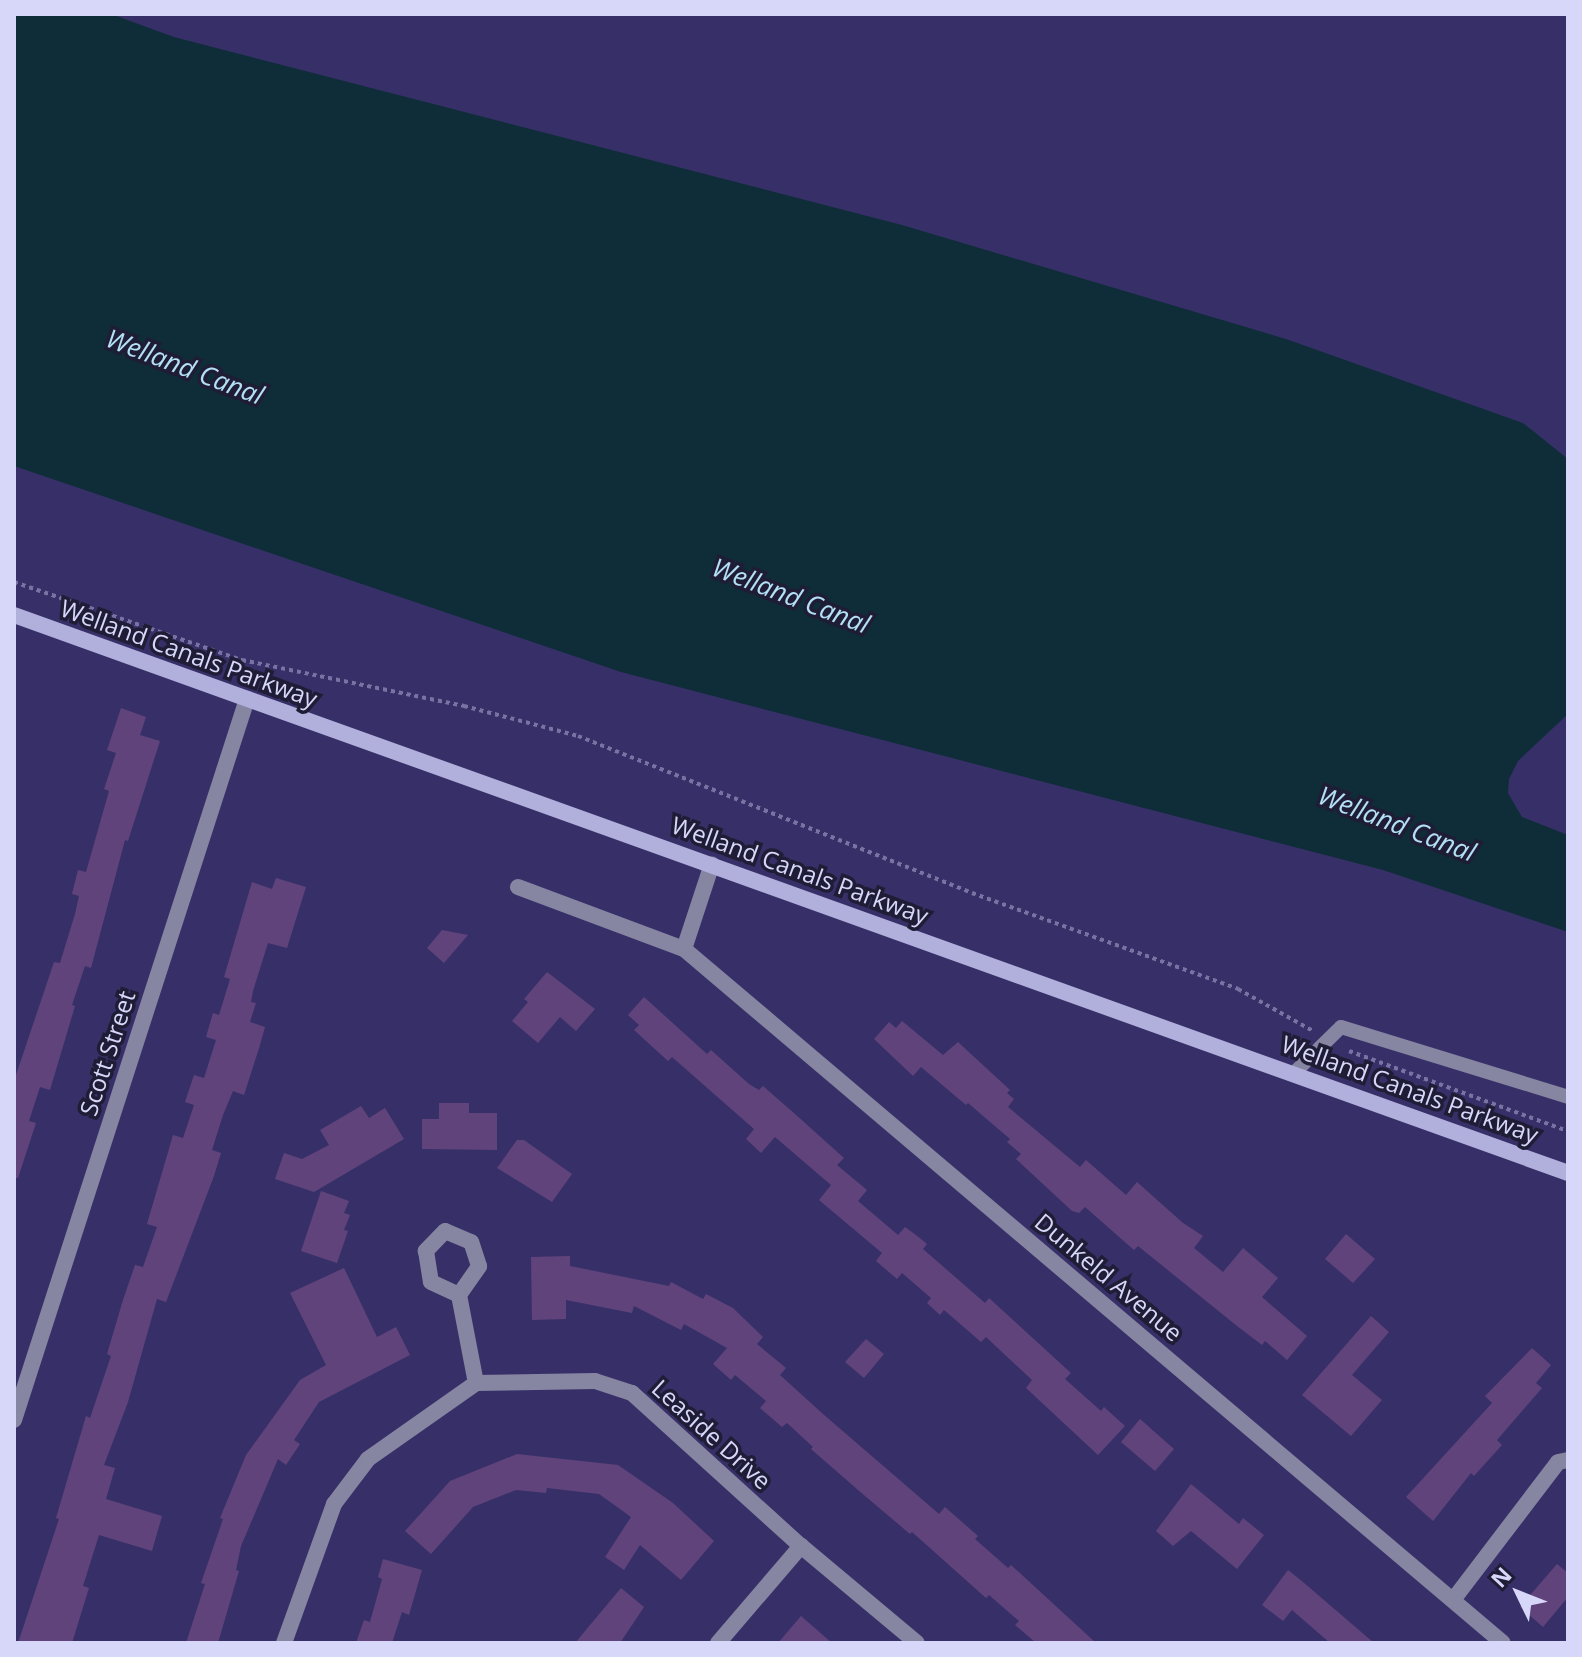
<!DOCTYPE html>
<style>
body{margin:0}
#map{position:relative;width:1582px;height:1657px;overflow:hidden;background:#373068;font-family:"Open Sans",sans-serif}
div>[style]{position:absolute}
.water>*{inset:0;background:#0f2d39}
.building>*{inset:0;background:#60437b}
.path>*{height:4px;margin-top:-2px;transform-origin:0;background:repeating-linear-gradient(90deg,#7773a2 0 4px,transparent 0 8px)}
.service>*{height:14px;margin:-7px;padding:0 7px;transform-origin:7px;border-radius:7px;background:#8685a2}
.minor>*{height:16px;margin:-8px;padding:0 8px;transform-origin:8px;border-radius:8px;background:#8685a2}
.tertiary>*{height:16px;margin:-8px;padding:0 8px;transform-origin:8px;border-radius:8px;background:#8685a2}
.secondary>*{height:16px;margin:-8px;padding:0 8px;transform-origin:8px;border-radius:8px;background:#b1b0dd}
span{translate:-50% -50%;white-space:nowrap;text-align:center;line-height:1.15;-webkit-text-stroke:7px #1f1d36;paint-order:stroke}
.street-label{font-size:24px;color:#d7d7f9}
.water-label{font-size:26px;color:#b3e0f4;font-style:italic}
.frame{position:absolute;inset:0;border:16px solid #d7d7f9;pointer-events:none}
.north{position:absolute;left:1478px;top:1553px;width:80px;height:80px;-webkit-text-stroke:6px #1f1d36;paint-order:stroke;rotate:313deg;font-size:22px;font-weight:700;line-height:32px;text-align:center;color:#d7d7f9}
.north::after{content:'';display:block;margin:auto;width:28px;height:36px;background:#d7d7f9;clip-path:polygon(50% 0,100% 100%,50% 72%,0 100%)}
</style>
<div id="map">
<div class="water">
<i style="clip-path:polygon(14px 14px,111px 14px,174px 37px,902px 225px,1286px 339px,1523px 423px,1568px 459px,1568px 714px,1518px 761px,1509px 779px,1508px 793px,1522px 817px,1568px 835px,1568px 932px,1383px 870px,621px 672px,14px 466px)"></i>
</div>
<div class="building">
<i style="clip-path:polygon(121px 708px,146px 717px,140px 735px,160px 741px,128px 841px,125px 840px,91px 968px,85px 966px,72px 1005px,75px 1006px,50px 1090px,40px 1087px,29px 1121px,36px 1123px,18px 1178px,14px 1178px,14px 1081px,54px 962px,60px 963px,75px 914px,79px 896px,72px 894px,78px 870px,86px 872px,109px 791px,104px 789px,116px 753px,107px 750px)"></i>
<i style="clip-path:polygon(276px 878px,306px 887px,287px 948px,268px 943px,253px 991px,251px 1002px,256px 1003px,250px 1022px,265px 1027px,260px 1045px,244px 1095px,233px 1091px,223px 1115px,212px 1150px,221px 1153px,214px 1176px,166px 1302px,157px 1299px,128px 1402px,104px 1465px,115px 1468px,106px 1499px,162px 1516px,152px 1551px,99px 1535px,83px 1586px,89px 1588px,72px 1643px,18px 1643px,59px 1519px,56px 1518px,86px 1416px,90px 1418px,111px 1356px,107px 1354px,123px 1300px,135px 1265px,143px 1267px,157px 1227px,147px 1224px,173px 1135px,183px 1138px,194px 1105px,185px 1102px,194px 1075px,204px 1078px,216px 1040px,206px 1037px,213px 1013px,219px 1015px,230px 979px,224px 977px,252px 882px,272px 889px)"></i>
<i style="clip-path:polygon(442px 930px,468px 935px,444px 963px,427px 948px)"></i>
<i style="clip-path:polygon(547px 972px,595px 1009px,576px 1031px,560px 1017px,538px 1043px,512px 1021px,528px 1002px,524px 999px)"></i>
<i style="clip-path:polygon(644px 997px,707px 1054px,711px 1050px,749px 1084px,759px 1090px,763px 1086px,795px 1114px,844px 1158px,837px 1165px,867px 1190px,858px 1201px,898px 1235px,905px 1227px,916px 1235px,927px 1244px,923px 1249px,985px 1303px,989px 1298px,1071px 1373px,1065px 1379px,1101px 1411px,1104px 1407px,1125px 1426px,1098px 1455px,1026px 1388px,1032px 1380px,986px 1337px,981px 1342px,944px 1310px,940px 1315px,927px 1303px,931px 1298px,902px 1273px,897px 1279px,876px 1261px,882px 1253px,819px 1200px,831px 1185px,775px 1137px,761px 1153px,746px 1139px,754px 1129px,672px 1057px,668px 1061px,634px 1030px,639px 1025px,628px 1015px)"></i>
<i style="clip-path:polygon(902px 1021px,943px 1055px,958px 1042px,1010px 1090px,1007px 1093px,1014px 1099px,1008px 1107px,1080px 1167px,1086px 1160px,1126px 1195px,1137px 1182px,1183px 1223px,1203px 1236px,1194px 1248px,1223px 1272px,1243px 1248px,1278px 1278px,1262px 1297px,1307px 1336px,1287px 1360px,1265px 1341px,1262px 1345px,1237px 1326px,1138px 1246px,1134px 1250px,1085px 1207px,1079px 1213px,1072px 1211px,1016px 1159px,1021px 1154px,1007px 1142px,1010px 1139px,968px 1103px,966px 1105px,921px 1067px,913px 1076px,874px 1039px,889px 1022px,896px 1028px)"></i>
<i style="clip-path:polygon(439px 1103px,469px 1103px,469px 1113px,497px 1113px,497px 1150px,422px 1149px,422px 1119px,439px 1119px)"></i>
<i style="clip-path:polygon(361px 1106px,369px 1118px,385px 1108px,404px 1139px,314px 1192px,275px 1179px,284px 1153px,302px 1159px,329px 1145px,320px 1130px)"></i>
<i style="clip-path:polygon(517px 1140px,524px 1140px,572px 1174px,552px 1202px,497px 1168px)"></i>
<i style="clip-path:polygon(321px 1191px,349px 1201px,344px 1213px,350px 1215px,344px 1230px,348px 1231px,337px 1263px,301px 1251px)"></i>
<i style="clip-path:polygon(1346px 1234px,1375px 1259px,1353px 1283px,1325px 1259px)"></i>
<i style="clip-path:polygon(570px 1256px,570px 1266px,669px 1286px,671px 1282px,703px 1299px,706px 1294px,733px 1308px,763px 1337px,757px 1344px,786px 1368px,780px 1375px,823px 1414px,939px 1514px,945px 1507px,978px 1536px,975px 1539px,1008px 1568px,1011px 1565px,1096px 1643px,1036px 1643px,1015px 1625px,1019px 1621px,989px 1595px,986px 1598px,912px 1532px,910px 1534px,858px 1490px,811px 1449px,813px 1447px,787px 1423px,782px 1427px,760px 1408px,766px 1401px,735px 1375px,731px 1380px,713px 1364px,727px 1348px,684px 1324px,681px 1330px,634px 1306px,632px 1313px,566px 1300px,566px 1319px,532px 1320px,531px 1257px)"></i>
<i style="clip-path:polygon(344px 1268px,377px 1337px,396px 1327px,410px 1355px,319px 1402px,294px 1440px,300px 1444px,286px 1465px,278px 1459px,241px 1546px,236px 1570px,239px 1571px,218px 1643px,186px 1643px,205px 1584px,201px 1583px,223px 1519px,220px 1518px,246px 1455px,300px 1380px,326px 1365px,290px 1293px)"></i>
<i style="clip-path:polygon(1371px 1316px,1389px 1332px,1352px 1375px,1382px 1400px,1351px 1436px,1302px 1395px)"></i>
<i style="clip-path:polygon(866px 1339px,884px 1354px,864px 1378px,845px 1362px)"></i>
<i style="clip-path:polygon(1532px 1348px,1551px 1365px,1536px 1383px,1542px 1388px,1497px 1440px,1502px 1445px,1474px 1476px,1471px 1473px,1433px 1521px,1406px 1497px,1492px 1403px,1485px 1396px)"></i>
<i style="clip-path:polygon(1140px 1419px,1174px 1449px,1155px 1471px,1121px 1442px)"></i>
<i style="clip-path:polygon(517px 1454px,618px 1465px,673px 1503px,714px 1541px,681px 1580px,640px 1545px,624px 1570px,605px 1557px,631px 1517px,599px 1494px,547px 1488px,546px 1493px,516px 1490px,473px 1507px,431px 1554px,405px 1531px,450px 1481px)"></i>
<i style="clip-path:polygon(1191px 1484px,1239px 1524px,1243px 1518px,1264px 1535px,1237px 1569px,1191px 1531px,1173px 1546px,1156px 1531px)"></i>
<i style="clip-path:polygon(383px 1559px,422px 1570px,409px 1615px,402px 1612px,392px 1643px,356px 1643px,364px 1620px,370px 1622px,382px 1579px,378px 1577px)"></i>
<i style="clip-path:polygon(1557px 1564px,1568px 1573px,1568px 1597px,1543px 1627px,1520px 1607px)"></i>
<i style="clip-path:polygon(1288px 1570px,1303px 1582px,1374px 1643px,1330px 1643px,1292px 1610px,1283px 1621px,1262px 1605px)"></i>
<i style="clip-path:polygon(621px 1588px,644px 1607px,620px 1643px,575px 1643px)"></i>
<i style="clip-path:polygon(801px 1616px,832px 1643px,778px 1643px)"></i>
</div>
<div class="path">
<i style="left:14px;top:582px;width:241px;rotate:18.9deg"></i>
<i style="left:242px;top:660px;width:227px;rotate:11.7deg"></i>
<i style="left:464px;top:706px;width:118px;rotate:14.7deg"></i>
<i style="left:578px;top:736px;width:424px;rotate:21.7deg"></i>
<i style="left:972px;top:893px;width:283px;rotate:19.8deg"></i>
<i style="left:1238px;top:989px;width:86px;rotate:29.2deg"></i>
<i style="left:1349px;top:1051px;width:233px;rotate:20.1deg"></i>
</div>
<div class="service">
<i style="left:1295px;top:1072px;width:64px;rotate:-44.4deg"></i>
<i style="left:1341px;top:1027px;width:238px;rotate:17.1deg"></i>
</div>
<div class="minor">
<i style="left:518px;top:887px;width:177px;rotate:20.5deg"></i>
<i style="left:684px;top:949px;width:1073px;rotate:40.28deg"></i>
<i style="left:684px;top:949px;width:89px;rotate:-71.8deg"></i>
<i style="left:459px;top:1295px;width:35px;rotate:-55deg"></i>
<i style="left:479px;top:1266px;width:25px;rotate:-108deg"></i>
<i style="left:471px;top:1242px;width:28px;rotate:-157deg"></i>
<i style="left:445px;top:1231px;width:28px;rotate:134deg"></i>
<i style="left:426px;top:1251px;width:31px;rotate:81deg"></i>
<i style="left:431px;top:1282px;width:31px;rotate:25deg"></i>
<i style="left:459px;top:1295px;width:90px;rotate:79.1deg"></i>
<i style="left:1453px;top:1600px;width:173px;rotate:-52.7deg"></i>
<i style="left:1558px;top:1462px;width:10px;rotate:-11deg"></i>
<i style="left:284px;top:1643px;width:148px;rotate:-70.2deg"></i>
<i style="left:334px;top:1504px;width:56px;rotate:-52.9deg"></i>
<i style="left:368px;top:1459px;width:132px;rotate:-35.1deg"></i>
<i style="left:476px;top:1383px;width:119px;rotate:-1deg"></i>
<i style="left:595px;top:1381px;width:39px;rotate:18deg"></i>
<i style="left:632px;top:1393px;width:228px;rotate:42.2deg"></i>
<i style="left:801px;top:1546px;width:151px;rotate:39.9deg"></i>
<i style="left:718px;top:1643px;width:128px;rotate:-49.4deg"></i>
</div>
<div class="tertiary">
<i style="left:14px;top:1420px;width:758px;rotate:-72.09deg"></i>
</div>
<div class="secondary">
<i style="left:14px;top:615px;width:1651px;rotate:19.75deg"></i>
</div>
<div class="street-label">
<span style="left:189px;top:653px;rotate:20deg">Welland Canals Parkway</span>
<span style="left:800px;top:870px;rotate:20deg">Welland Canals Parkway</span>
<span style="left:107px;top:1053px;rotate:-72deg">Scott Street</span>
<span style="left:1410px;top:1089px;rotate:20deg">Welland Canals Parkway</span>
<span style="left:1109px;top:1277px;rotate:40deg">Dunkeld Avenue</span>
<span style="left:712px;top:1434px;rotate:42deg">Leaside Drive</span>
</div>
<div class="water-label">
<span style="left:185px;top:367px;rotate:21deg">Welland Canal</span>
<span style="left:791px;top:596px;rotate:21deg">Welland Canal</span>
<span style="left:1397px;top:824px;rotate:21deg">Welland Canal</span>
</div>
<div class="frame"></div>
<div class="north">N</div>
</div>
